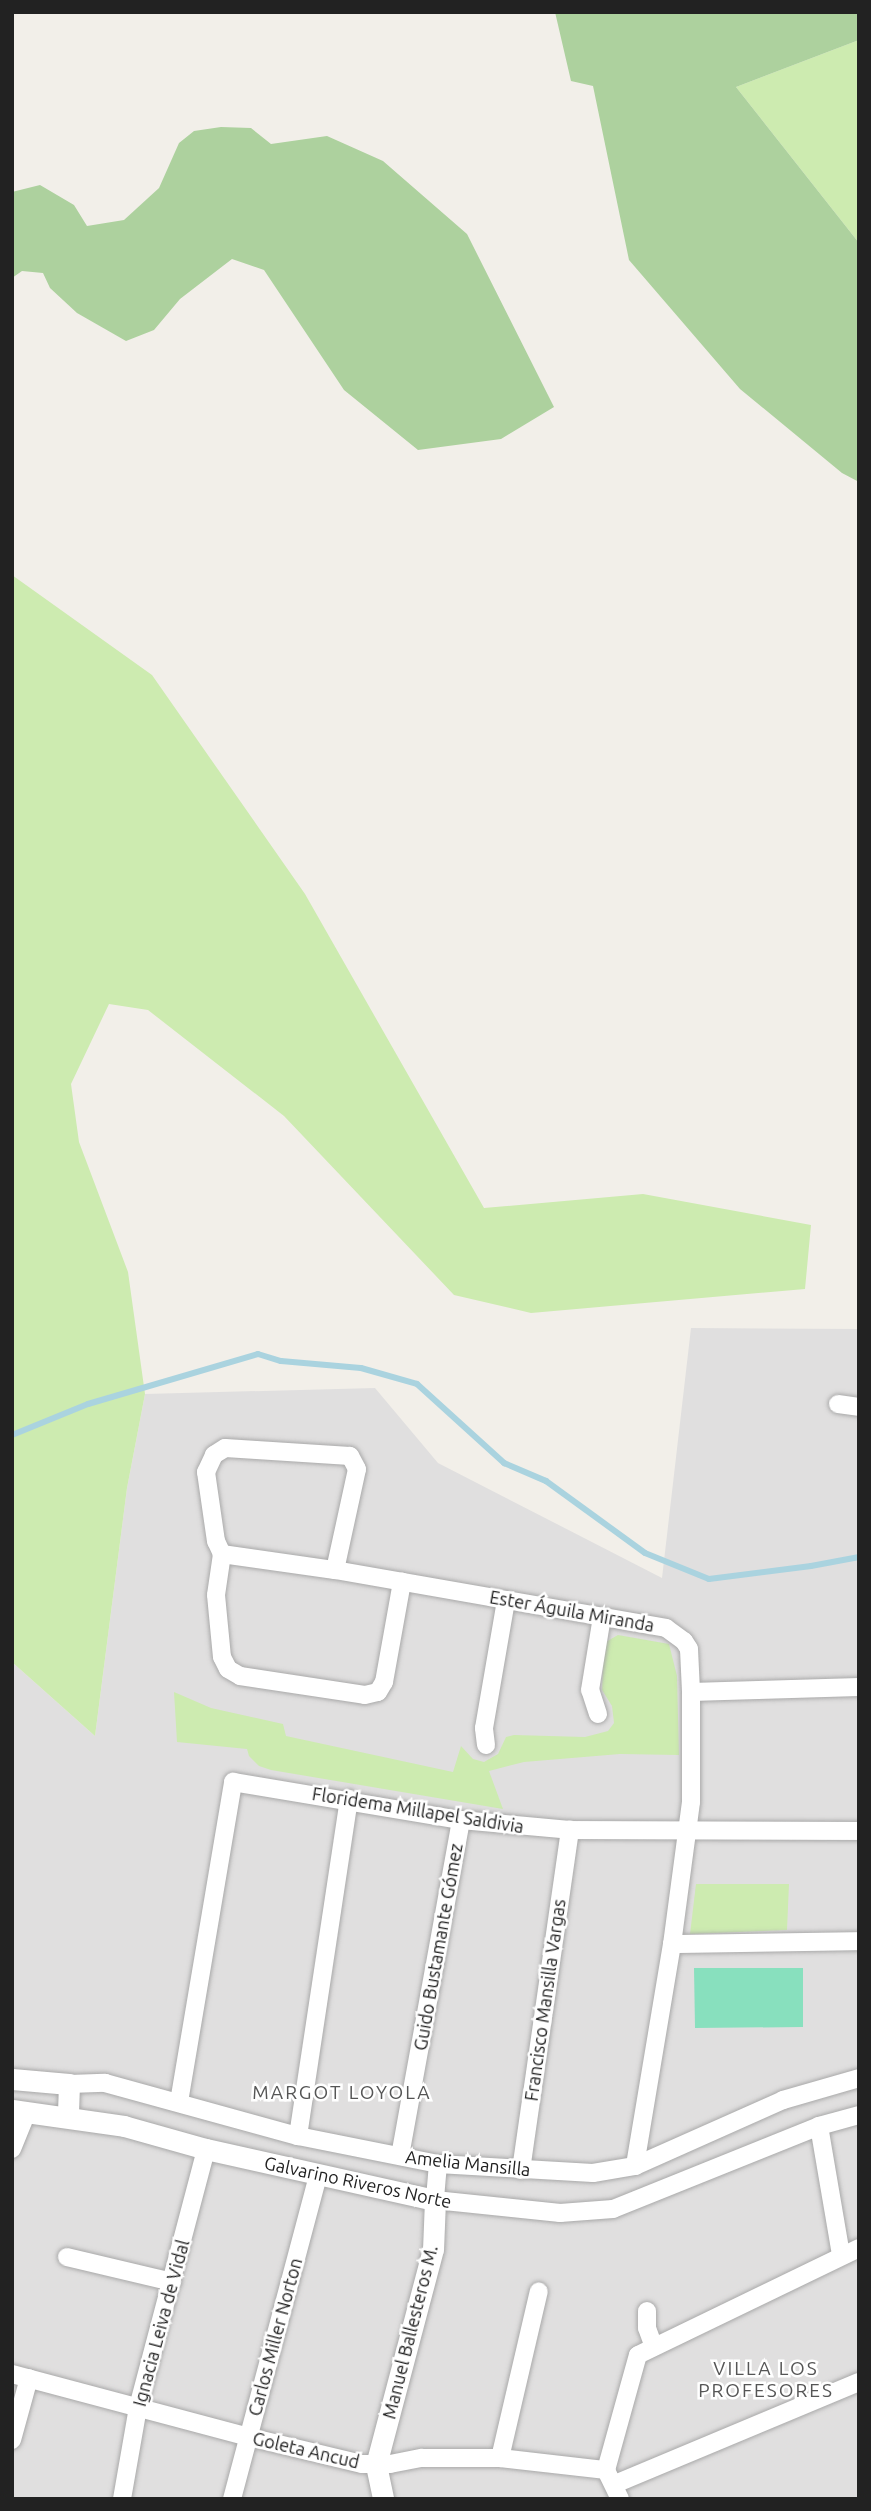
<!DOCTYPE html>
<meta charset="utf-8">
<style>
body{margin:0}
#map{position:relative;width:871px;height:2511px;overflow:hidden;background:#f2efe9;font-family:Ubuntu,sans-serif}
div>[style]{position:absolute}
.residential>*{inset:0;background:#e0dfdf}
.grass>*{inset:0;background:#cdebb0}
.forest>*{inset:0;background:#add19e}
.pitch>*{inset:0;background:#88e0be}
.stream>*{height:6px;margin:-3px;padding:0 3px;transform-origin:3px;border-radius:3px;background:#aad3df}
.roads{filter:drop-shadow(0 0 2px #a9a9a9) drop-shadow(0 0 2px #a9a9a9)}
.minor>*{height:18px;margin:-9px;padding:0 9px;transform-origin:9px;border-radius:9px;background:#fff}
.tertiary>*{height:21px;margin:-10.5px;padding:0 10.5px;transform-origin:10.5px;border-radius:10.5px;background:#fff}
span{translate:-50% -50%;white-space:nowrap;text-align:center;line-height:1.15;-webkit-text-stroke:5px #fff;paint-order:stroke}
.street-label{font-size:18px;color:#222}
.neighbourhood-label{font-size:19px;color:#555;letter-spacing:2px}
.frame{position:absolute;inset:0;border:14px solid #222;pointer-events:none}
</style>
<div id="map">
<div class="residential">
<i style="clip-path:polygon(691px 1328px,859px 1329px,859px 2499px,12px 2499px,12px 1662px,95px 1736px,127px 1488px,145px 1394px,375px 1388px,438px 1463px,662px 1578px)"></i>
</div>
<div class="grass">
<i style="clip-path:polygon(859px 40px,859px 243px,736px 87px)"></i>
<i style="clip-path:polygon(12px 575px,152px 675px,305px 894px,484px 1208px,643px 1194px,811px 1225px,805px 1289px,531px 1313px,454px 1295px,284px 1116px,148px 1010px,109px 1004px,71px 1084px,79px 1142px,128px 1272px,145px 1394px,127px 1488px,95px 1736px,12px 1662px)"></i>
<i style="clip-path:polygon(618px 1635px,669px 1644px,677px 1676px,679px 1755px,620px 1754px,524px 1762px,489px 1771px,503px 1809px,271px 1770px,259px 1766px,249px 1756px,247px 1749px,177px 1742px,174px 1692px,211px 1708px,283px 1724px,286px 1736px,453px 1772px,461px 1746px,473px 1759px,484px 1762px,498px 1754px,506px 1737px,514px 1735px,585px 1737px,608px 1731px,614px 1723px,612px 1706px,602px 1690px,604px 1643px)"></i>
<i style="clip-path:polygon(696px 1884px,789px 1884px,787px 1930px,690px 1934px)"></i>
</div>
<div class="forest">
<i style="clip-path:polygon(555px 12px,859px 12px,859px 40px,736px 87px,859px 243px,859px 482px,842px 473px,740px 389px,629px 260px,593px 86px,571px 81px)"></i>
<i style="clip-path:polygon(221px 127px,251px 128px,271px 144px,327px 136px,383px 161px,467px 234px,554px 407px,501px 439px,418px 450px,344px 390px,264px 270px,232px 259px,180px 299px,154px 330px,126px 341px,77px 313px,50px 288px,43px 273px,22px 271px,12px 278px,12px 192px,40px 185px,74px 205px,87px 226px,124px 220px,159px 188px,179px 143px,194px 131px)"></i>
</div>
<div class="pitch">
<i style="clip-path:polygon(694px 1968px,803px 1968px,803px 2027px,695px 2028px)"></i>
</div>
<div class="stream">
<i style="left:12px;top:1435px;width:82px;rotate:-22.2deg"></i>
<i style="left:88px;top:1404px;width:177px;rotate:-16.4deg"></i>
<i style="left:258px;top:1354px;width:24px;rotate:17deg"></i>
<i style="left:281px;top:1361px;width:80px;rotate:5deg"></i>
<i style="left:361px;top:1368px;width:58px;rotate:15.9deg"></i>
<i style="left:417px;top:1384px;width:118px;rotate:42.2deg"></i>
<i style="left:504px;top:1463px;width:46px;rotate:23.2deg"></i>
<i style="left:546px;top:1481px;width:122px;rotate:36deg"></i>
<i style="left:645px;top:1553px;width:69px;rotate:22.1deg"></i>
<i style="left:709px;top:1579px;width:103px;rotate:-7.3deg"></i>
<i style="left:811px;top:1566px;width:49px;rotate:-10.6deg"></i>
</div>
<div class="roads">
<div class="minor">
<i style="left:838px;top:1404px;width:21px;rotate:8deg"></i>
<i style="left:222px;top:1554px;width:114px;rotate:8.1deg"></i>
<i style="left:335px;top:1570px;width:336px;rotate:9.9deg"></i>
<i style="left:666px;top:1628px;width:22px;rotate:36deg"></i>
<i style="left:684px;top:1641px;width:9px;rotate:58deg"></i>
<i style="left:689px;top:1649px;width:43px;rotate:87.3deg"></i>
<i style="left:691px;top:1692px;width:110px;rotate:90deg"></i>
<i style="left:691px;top:1802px;width:143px;rotate:97.6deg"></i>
<i style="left:672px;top:1944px;width:225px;rotate:99.5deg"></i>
<i style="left:335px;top:1570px;width:103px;rotate:-77.7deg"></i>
<i style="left:357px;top:1469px;width:15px;rotate:-118deg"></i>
<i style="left:350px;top:1456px;width:125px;rotate:-176.3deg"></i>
<i style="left:225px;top:1448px;width:13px;rotate:148deg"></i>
<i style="left:214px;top:1455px;width:19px;rotate:115deg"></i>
<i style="left:206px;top:1472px;width:70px;rotate:81.8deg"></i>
<i style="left:216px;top:1541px;width:14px;rotate:65deg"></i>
<i style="left:222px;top:1554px;width:41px;rotate:98.3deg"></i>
<i style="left:216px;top:1595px;width:62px;rotate:84.5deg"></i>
<i style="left:222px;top:1657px;width:13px;rotate:63deg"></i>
<i style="left:228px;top:1669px;width:14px;rotate:30deg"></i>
<i style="left:240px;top:1676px;width:126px;rotate:8.6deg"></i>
<i style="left:365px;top:1695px;width:13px;rotate:-13deg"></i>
<i style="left:378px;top:1692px;width:12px;rotate:-59deg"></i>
<i style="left:384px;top:1682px;width:102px;rotate:-79.8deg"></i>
<i style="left:691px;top:1692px;width:168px;rotate:-1.7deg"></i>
<i style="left:598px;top:1714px;width:25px;rotate:-108deg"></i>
<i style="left:590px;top:1690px;width:74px;rotate:-80.7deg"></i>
<i style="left:486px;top:1745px;width:17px;rotate:-97deg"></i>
<i style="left:484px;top:1728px;width:130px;rotate:-80.2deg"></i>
<i style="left:672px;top:1944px;width:187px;rotate:-0.9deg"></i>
<i style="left:69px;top:2084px;width:36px;rotate:-2deg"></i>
<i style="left:105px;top:2083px;width:200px;rotate:15.4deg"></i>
<i style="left:298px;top:2136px;width:143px;rotate:11.3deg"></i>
<i style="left:438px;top:2164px;width:155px;rotate:3.3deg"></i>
<i style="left:593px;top:2173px;width:43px;rotate:-9.5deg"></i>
<i style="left:635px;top:2166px;width:162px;rotate:-24deg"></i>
<i style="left:783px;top:2100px;width:79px;rotate:-16.1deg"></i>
<i style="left:179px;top:2102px;width:325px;rotate:-80.4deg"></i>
<i style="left:233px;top:1782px;width:231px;rotate:9.5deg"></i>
<i style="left:461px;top:1820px;width:109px;rotate:5.2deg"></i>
<i style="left:570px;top:1830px;width:289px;rotate:0.2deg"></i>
<i style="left:819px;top:2126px;width:131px;rotate:80.3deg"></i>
<i style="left:298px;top:2136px;width:341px;rotate:-81.4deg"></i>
<i style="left:12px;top:2149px;width:38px;rotate:-68deg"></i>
<i style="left:400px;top:2156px;width:341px;rotate:-79.7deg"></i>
<i style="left:438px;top:2164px;width:36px;rotate:95deg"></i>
<i style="left:435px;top:2200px;width:126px;rotate:5.9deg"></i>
<i style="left:560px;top:2213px;width:53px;rotate:-4.3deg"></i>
<i style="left:613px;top:2209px;width:222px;rotate:-21.9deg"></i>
<i style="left:819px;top:2126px;width:41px;rotate:-15.4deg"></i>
<i style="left:521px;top:2170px;width:344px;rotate:-81.8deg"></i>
<i style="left:67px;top:2257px;width:108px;rotate:13.4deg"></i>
<i style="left:647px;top:2311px;width:17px;rotate:90deg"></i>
<i style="left:647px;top:2328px;width:20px;rotate:70deg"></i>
<i style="left:12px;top:2374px;width:245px;rotate:14.9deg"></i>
<i style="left:249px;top:2437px;width:116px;rotate:13.4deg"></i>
<i style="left:362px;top:2464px;width:28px"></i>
<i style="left:390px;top:2464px;width:33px;rotate:-11deg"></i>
<i style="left:422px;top:2458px;width:78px"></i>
<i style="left:500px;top:2458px;width:107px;rotate:6.5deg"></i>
<i style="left:12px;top:2440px;width:64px;rotate:-74.7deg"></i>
<i style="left:500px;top:2458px;width:171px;rotate:-76.9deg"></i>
<i style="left:615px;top:2484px;width:264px;rotate:-22.7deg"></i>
<i style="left:122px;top:2499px;width:93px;rotate:-80.1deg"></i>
<i style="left:138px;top:2407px;width:267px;rotate:-75.2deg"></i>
<i style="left:232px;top:2499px;width:334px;rotate:-75.1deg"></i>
<i style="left:620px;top:2499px;width:32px;rotate:-116deg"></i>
<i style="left:606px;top:2470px;width:119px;rotate:-74.5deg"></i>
<i style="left:638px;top:2355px;width:246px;rotate:-25.8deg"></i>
</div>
<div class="tertiary">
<i style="left:12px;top:2079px;width:57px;rotate:5deg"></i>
<i style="left:69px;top:2084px;width:32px;rotate:92deg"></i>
<i style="left:12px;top:2110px;width:113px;rotate:8.1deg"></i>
<i style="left:124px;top:2126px;width:85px;rotate:15.7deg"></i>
<i style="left:206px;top:2149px;width:235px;rotate:12.6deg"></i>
<i style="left:435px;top:2200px;width:49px;rotate:92.3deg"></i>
<i style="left:433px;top:2249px;width:223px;rotate:104.8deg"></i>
<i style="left:376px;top:2465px;width:35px;rotate:78deg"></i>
</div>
</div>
<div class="street-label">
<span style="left:572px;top:1611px;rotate:10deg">Ester Águila Miranda</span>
<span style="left:418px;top:1810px;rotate:9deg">Floridema Millapel Saldivia</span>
<span style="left:438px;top:1947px;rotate:-80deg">Guido Bustamante Gómez</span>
<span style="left:545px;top:2000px;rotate:-82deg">Francisco Mansilla Vargas</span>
<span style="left:468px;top:2163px;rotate:6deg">Amelia Mansilla</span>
<span style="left:358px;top:2182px;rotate:12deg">Galvarino Riveros Norte</span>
<span style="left:161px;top:2323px;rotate:-75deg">Ignacia Leiva de Vidal</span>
<span style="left:410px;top:2332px;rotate:-76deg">Manuel Ballesteros M.</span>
<span style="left:275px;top:2337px;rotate:-75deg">Carlos Miller Norton</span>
<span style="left:306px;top:2450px;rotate:13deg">Goleta Ancud</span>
</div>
<div class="neighbourhood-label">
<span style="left:342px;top:2093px">MARGOT LOYOLA</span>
<span style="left:766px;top:2380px">VILLA LOS<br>PROFESORES</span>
</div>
<div class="frame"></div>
</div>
